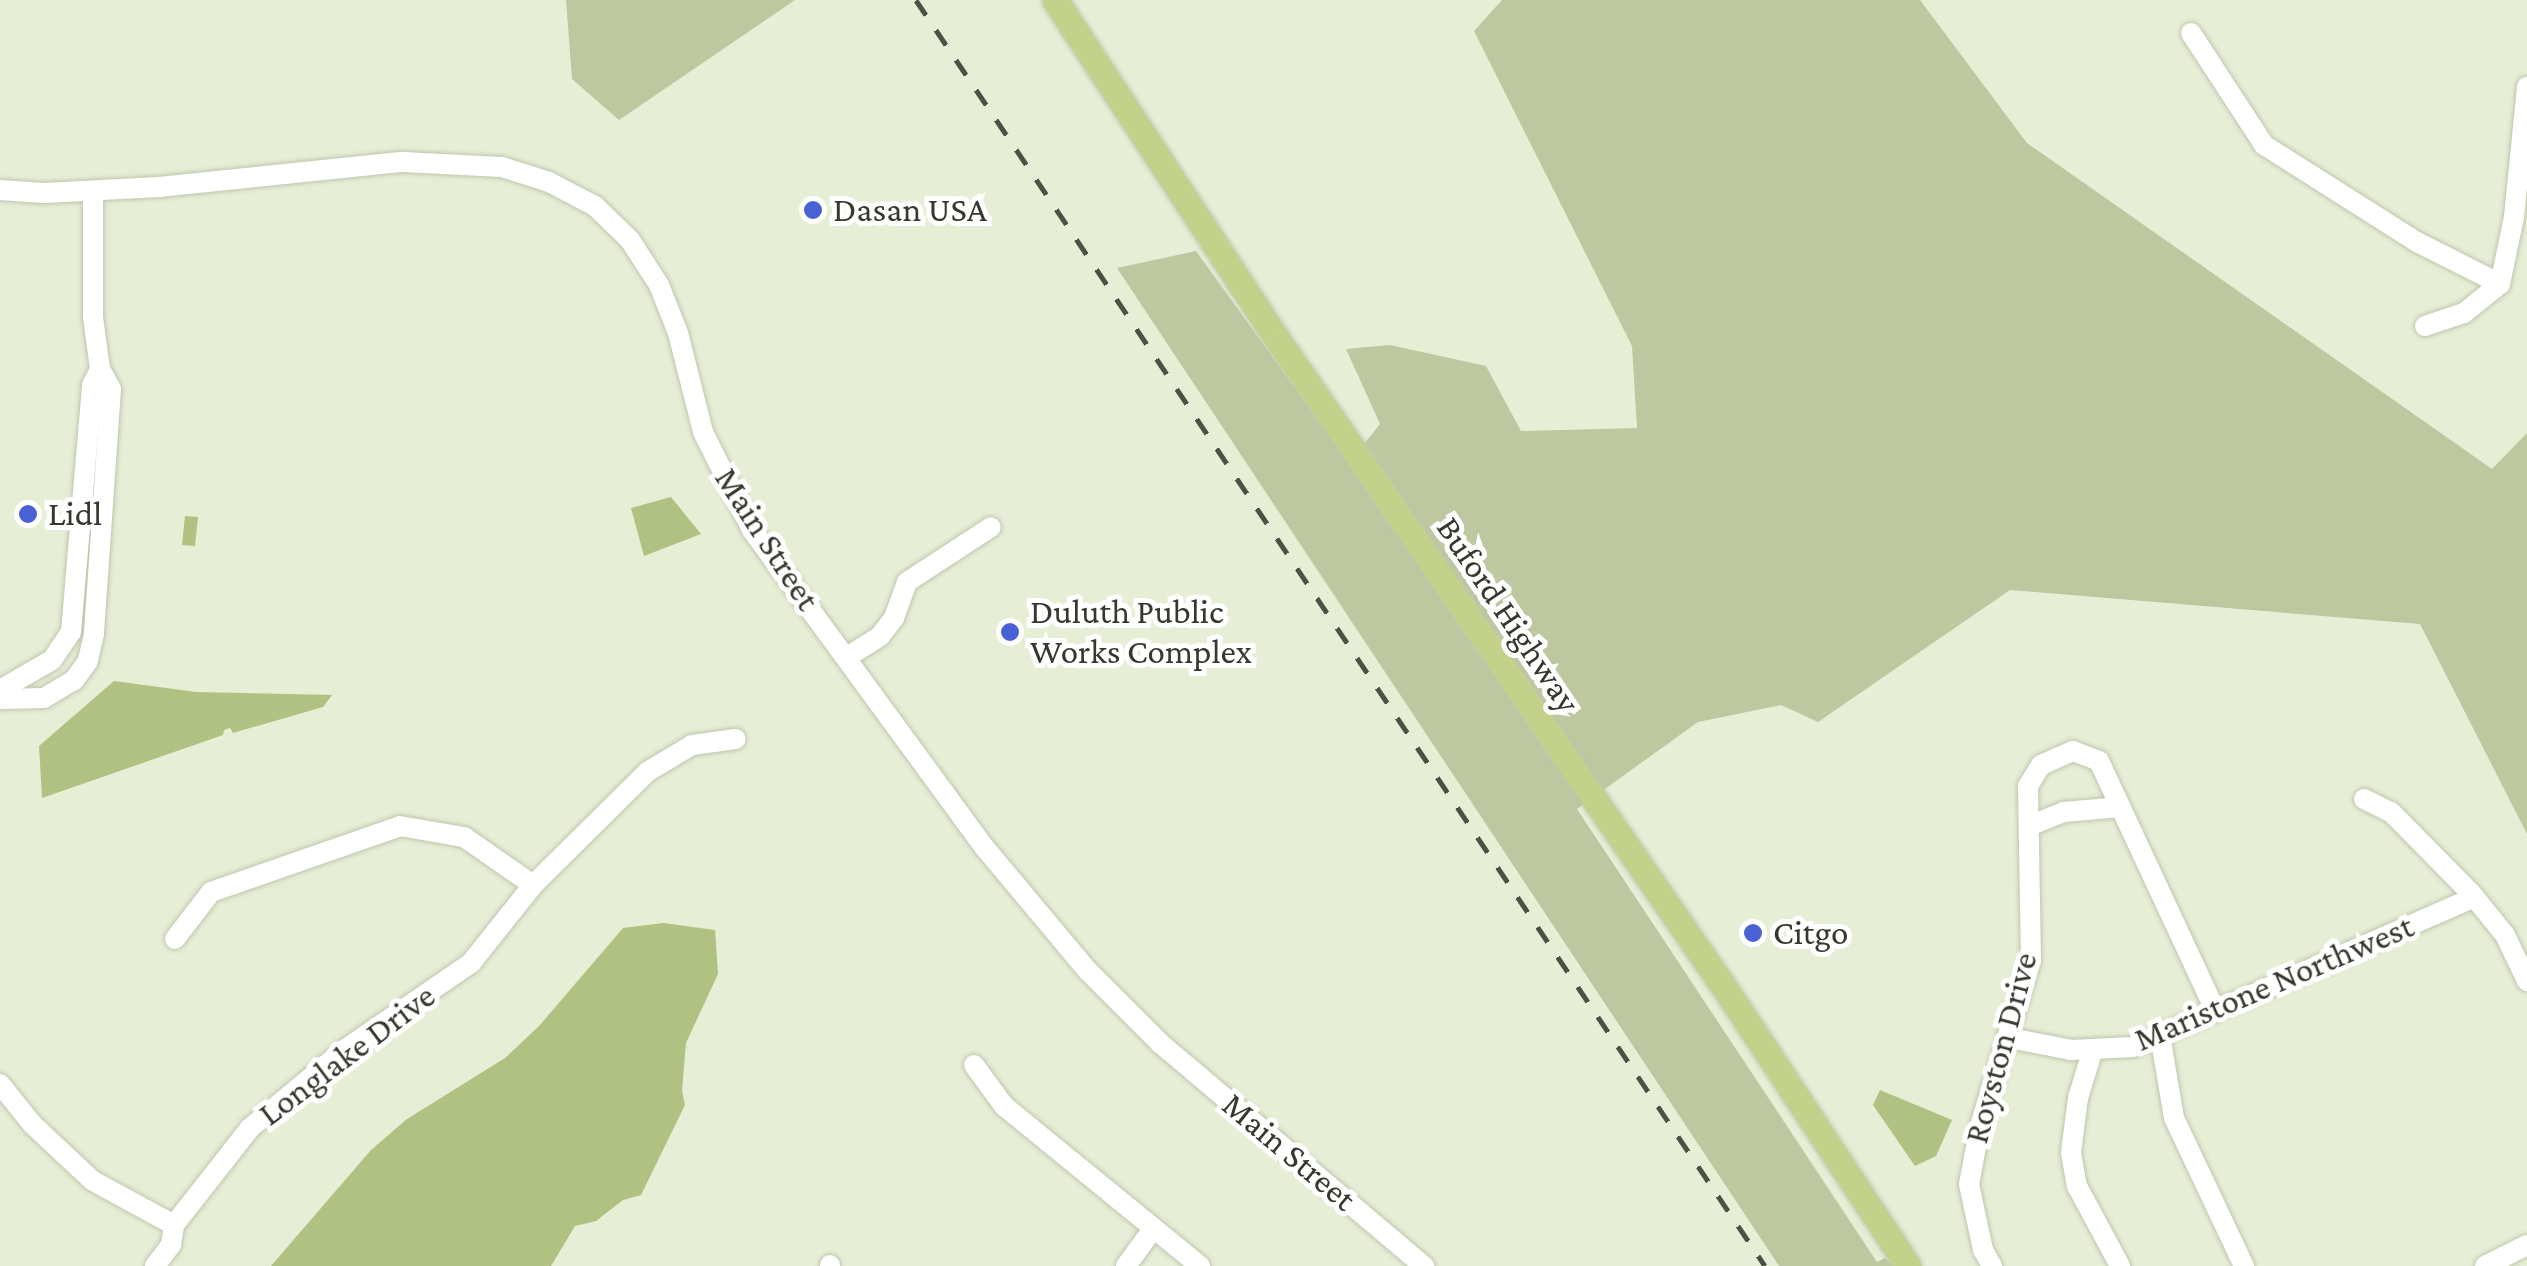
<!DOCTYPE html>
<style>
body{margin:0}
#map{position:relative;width:2527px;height:1266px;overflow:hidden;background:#e7eed6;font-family:"Crimson Pro",serif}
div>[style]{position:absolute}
.green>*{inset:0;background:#bdc8a0}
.water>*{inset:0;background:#b1c181}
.roads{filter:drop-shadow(0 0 2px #bfc6ae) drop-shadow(0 0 2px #bfc6ae)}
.minor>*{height:20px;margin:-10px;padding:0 10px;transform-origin:10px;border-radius:10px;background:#fff}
.major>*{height:25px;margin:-12.5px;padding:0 12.5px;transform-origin:12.5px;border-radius:12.5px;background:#c3d18b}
.rail>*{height:5px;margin-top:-2.5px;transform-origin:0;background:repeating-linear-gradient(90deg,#4d5045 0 18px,transparent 0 36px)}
.dots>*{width:28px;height:28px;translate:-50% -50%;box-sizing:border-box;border:5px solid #fff;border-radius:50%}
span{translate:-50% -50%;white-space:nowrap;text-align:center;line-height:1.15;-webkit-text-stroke:10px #fff;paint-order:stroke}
.poi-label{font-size:35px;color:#36382f}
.left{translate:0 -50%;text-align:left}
.street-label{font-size:35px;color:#36382f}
</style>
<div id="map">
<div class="green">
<i style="clip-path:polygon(566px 0,795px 0,619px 120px,572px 79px)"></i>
<i style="clip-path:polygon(1502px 0,1920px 0,2027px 143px,2492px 469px,2527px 433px,2527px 834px,2420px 624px,2010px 590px,1818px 722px,1781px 705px,1698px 722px,1577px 809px,1877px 1262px,1885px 1258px,1893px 1266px,1779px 1266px,1117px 268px,1196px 251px,1349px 463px,1380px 424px,1346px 349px,1390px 345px,1486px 366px,1521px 431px,1637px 428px,1632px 346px,1474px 31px)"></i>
</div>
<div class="water">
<i style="clip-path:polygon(671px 497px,701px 534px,644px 556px,631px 508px)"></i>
<i style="clip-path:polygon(185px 516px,198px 517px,195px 546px,182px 545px)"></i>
<i style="clip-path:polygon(114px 681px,196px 692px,332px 695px,323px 707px,233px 733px,230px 728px,224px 730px,223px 735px,42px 798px,39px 746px)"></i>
<i style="clip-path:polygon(664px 923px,715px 930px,718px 974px,686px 1043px,682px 1091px,685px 1105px,641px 1195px,623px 1200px,596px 1221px,575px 1226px,551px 1266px,271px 1266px,371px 1150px,407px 1119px,505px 1058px,539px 1026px,623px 928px)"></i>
<i style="clip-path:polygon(1880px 1090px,1952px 1120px,1936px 1156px,1915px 1166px,1873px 1105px)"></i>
</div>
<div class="roads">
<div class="minor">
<i style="left:2191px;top:33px;width:134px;rotate:56.9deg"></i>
<i style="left:2264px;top:145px;width:181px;rotate:32.4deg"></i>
<i style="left:2417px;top:242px;width:93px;rotate:26.8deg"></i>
<i style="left:0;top:190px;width:44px;rotate:3.9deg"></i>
<i style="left:44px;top:193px;width:115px;rotate:-3deg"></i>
<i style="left:159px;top:187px;width:245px;rotate:-5.9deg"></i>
<i style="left:403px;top:162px;width:99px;rotate:2.9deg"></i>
<i style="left:502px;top:167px;width:49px;rotate:17.7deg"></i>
<i style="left:549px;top:182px;width:52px;rotate:27.6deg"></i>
<i style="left:595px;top:206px;width:49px;rotate:44.2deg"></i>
<i style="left:630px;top:240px;width:54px;rotate:57.2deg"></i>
<i style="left:659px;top:285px;width:52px;rotate:68.4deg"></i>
<i style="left:678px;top:333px;width:102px;rotate:75.8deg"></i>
<i style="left:703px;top:432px;width:110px;rotate:63.4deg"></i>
<i style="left:752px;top:530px;width:394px;rotate:53.8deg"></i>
<i style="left:985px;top:848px;width:160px;rotate:50.1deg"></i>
<i style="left:1088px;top:971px;width:102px;rotate:45deg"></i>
<i style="left:1160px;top:1043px;width:346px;rotate:40.2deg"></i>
<i style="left:93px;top:191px;width:126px;rotate:90deg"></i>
<i style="left:93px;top:317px;width:52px;rotate:82.3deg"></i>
<i style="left:2425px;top:326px;width:41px;rotate:-18.4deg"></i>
<i style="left:2464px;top:313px;width:46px;rotate:-38.9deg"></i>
<i style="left:2500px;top:284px;width:68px;rotate:-78.2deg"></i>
<i style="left:2514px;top:217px;width:131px;rotate:-84.3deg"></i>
<i style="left:847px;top:657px;width:39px;rotate:-32deg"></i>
<i style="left:880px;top:636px;width:23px;rotate:-52deg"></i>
<i style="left:894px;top:618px;width:38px;rotate:-70deg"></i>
<i style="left:907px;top:582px;width:100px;rotate:-33.2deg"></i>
<i style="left:0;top:690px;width:60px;rotate:-30deg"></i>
<i style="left:52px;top:660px;width:34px;rotate:-56deg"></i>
<i style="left:71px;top:632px;width:248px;rotate:-85.1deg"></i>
<i style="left:92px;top:385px;width:18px;rotate:-63deg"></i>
<i style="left:100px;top:369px;width:23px;rotate:61deg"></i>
<i style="left:111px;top:389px;width:246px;rotate:94deg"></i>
<i style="left:94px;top:634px;width:28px;rotate:103deg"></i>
<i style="left:88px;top:661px;width:24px;rotate:126deg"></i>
<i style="left:74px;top:680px;width:35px;rotate:149deg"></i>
<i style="left:44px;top:698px;width:44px;rotate:178.7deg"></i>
<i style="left:2364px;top:799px;width:30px;rotate:26deg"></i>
<i style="left:2391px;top:812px;width:114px;rotate:45.4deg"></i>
<i style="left:2471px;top:893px;width:54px;rotate:51deg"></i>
<i style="left:2505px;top:935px;width:51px;rotate:64.4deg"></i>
<i style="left:2029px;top:826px;width:38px;rotate:-22deg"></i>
<i style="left:2064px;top:812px;width:57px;rotate:-5deg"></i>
<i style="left:175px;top:939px;width:59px;rotate:-52.5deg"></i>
<i style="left:211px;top:892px;width:200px;rotate:-19.2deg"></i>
<i style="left:400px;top:826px;width:65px;rotate:9.8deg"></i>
<i style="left:464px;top:837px;width:84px;rotate:34.8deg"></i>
<i style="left:2160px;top:1035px;width:84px;rotate:80.4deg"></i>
<i style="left:2174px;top:1118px;width:164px;rotate:64.7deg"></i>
<i style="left:2010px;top:1038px;width:62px;rotate:11.1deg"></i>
<i style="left:2071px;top:1050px;width:62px;rotate:-2.8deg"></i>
<i style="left:2133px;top:1047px;width:373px;rotate:-23.7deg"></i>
<i style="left:2093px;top:1049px;width:51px;rotate:107deg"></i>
<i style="left:2078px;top:1098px;width:55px;rotate:97.3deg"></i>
<i style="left:2071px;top:1153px;width:34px;rotate:80deg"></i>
<i style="left:2077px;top:1186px;width:91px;rotate:61.7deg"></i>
<i style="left:974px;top:1065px;width:51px;rotate:53.8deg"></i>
<i style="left:1004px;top:1106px;width:253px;rotate:39.2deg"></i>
<i style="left:0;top:1084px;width:51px;rotate:51.3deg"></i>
<i style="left:32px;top:1124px;width:83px;rotate:43.1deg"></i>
<i style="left:93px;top:1181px;width:92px;rotate:28.5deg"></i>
<i style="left:830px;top:1265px;width:1px;rotate:90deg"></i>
<i style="left:155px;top:1266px;width:26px;rotate:-53deg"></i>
<i style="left:171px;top:1245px;width:20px;rotate:-81deg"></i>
<i style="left:174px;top:1225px;width:123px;rotate:-51.9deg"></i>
<i style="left:250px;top:1128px;width:122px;rotate:-39.7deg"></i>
<i style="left:344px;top:1050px;width:154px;rotate:-34.4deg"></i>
<i style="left:471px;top:963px;width:100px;rotate:-51.5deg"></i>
<i style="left:533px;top:885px;width:161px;rotate:-44.7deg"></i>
<i style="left:647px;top:772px;width:52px;rotate:-31deg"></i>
<i style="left:692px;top:745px;width:44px;rotate:-7.8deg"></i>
<i style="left:1126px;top:1266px;width:46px;rotate:-53.9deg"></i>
<i style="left:1992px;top:1266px;width:18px;rotate:-119deg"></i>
<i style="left:1983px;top:1250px;width:67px;rotate:-102deg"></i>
<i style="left:1969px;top:1184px;width:59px;rotate:-79.3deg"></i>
<i style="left:1980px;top:1126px;width:174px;rotate:-72.9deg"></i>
<i style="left:2031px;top:960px;width:174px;rotate:-91deg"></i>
<i style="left:2028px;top:786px;width:25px;rotate:-58deg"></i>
<i style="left:2041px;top:765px;width:35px;rotate:-24deg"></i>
<i style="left:2073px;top:751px;width:28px;rotate:21deg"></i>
<i style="left:2099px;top:761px;width:275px;rotate:65deg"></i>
<i style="left:2485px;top:1266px;width:47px;rotate:-26.6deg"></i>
</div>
<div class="major">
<i style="left:1055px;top:0;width:405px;rotate:56.8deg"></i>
<i style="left:1277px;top:339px;width:794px;rotate:55.41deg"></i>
<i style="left:1728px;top:993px;width:327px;rotate:56.6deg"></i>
</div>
</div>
<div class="rail">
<i style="left:916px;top:0;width:1524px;rotate:56.15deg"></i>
</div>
<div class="dots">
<i style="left:813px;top:210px;background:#4861d5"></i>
<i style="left:28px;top:514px;background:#4861d5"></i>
<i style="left:1010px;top:632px;background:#4861d5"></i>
<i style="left:1753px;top:933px;background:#4861d5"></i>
</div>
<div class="poi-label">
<span class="left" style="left:833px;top:210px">Dasan USA</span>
<span class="left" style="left:48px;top:514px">Lidl</span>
<span class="left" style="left:1030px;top:632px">Duluth Public<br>Works Complex</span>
<span class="left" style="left:1773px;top:933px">Citgo</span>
</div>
<div class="street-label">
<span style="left:767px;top:539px;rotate:57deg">Main Street</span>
<span style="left:1508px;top:615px;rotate:56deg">Buford Highway</span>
<span style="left:2274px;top:983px;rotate:-23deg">Maristone Northwest</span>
<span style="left:2001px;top:1048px;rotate:-75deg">Royston Drive</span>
<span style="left:347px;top:1055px;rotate:-37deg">Longlake Drive</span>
<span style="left:1289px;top:1152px;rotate:40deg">Main Street</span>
</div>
</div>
